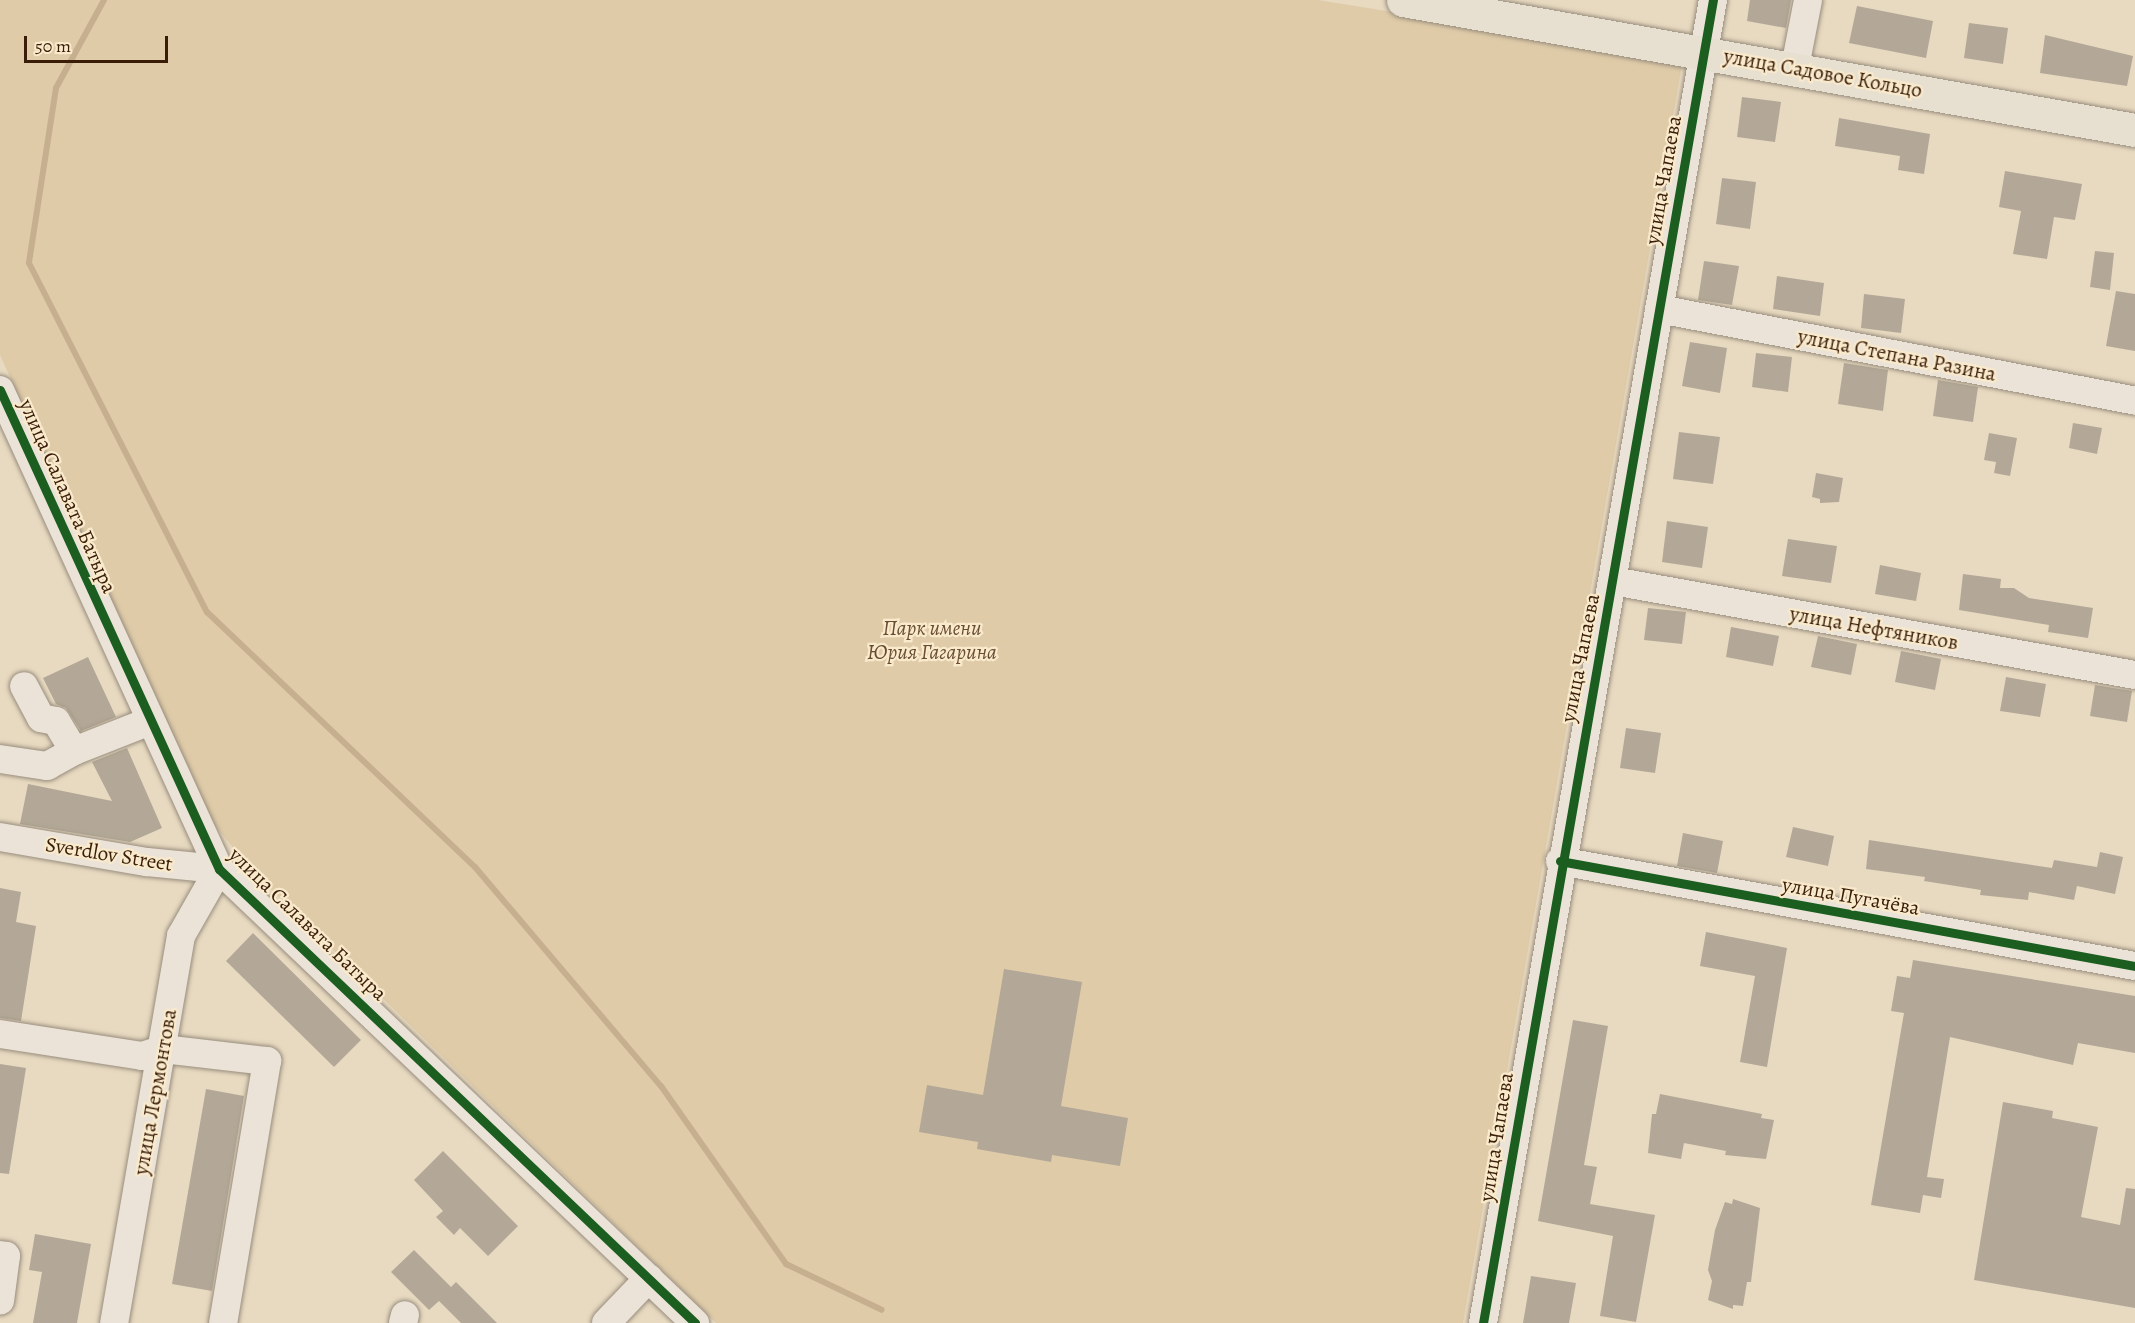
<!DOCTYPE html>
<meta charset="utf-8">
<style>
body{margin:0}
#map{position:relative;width:2135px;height:1323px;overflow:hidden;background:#e8dac1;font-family:Alegreya,serif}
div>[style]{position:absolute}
.green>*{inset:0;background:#dfcba8}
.stream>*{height:6px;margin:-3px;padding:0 3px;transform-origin:3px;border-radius:3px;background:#c6af8e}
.building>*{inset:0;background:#b3a897}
.roads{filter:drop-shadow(0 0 2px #988d7d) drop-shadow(0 0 2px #988d7d)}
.minor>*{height:28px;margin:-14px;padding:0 14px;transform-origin:14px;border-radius:14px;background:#ebe3d7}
.major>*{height:33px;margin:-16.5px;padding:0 16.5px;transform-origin:16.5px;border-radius:16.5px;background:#e7dfd0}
.cycleway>*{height:9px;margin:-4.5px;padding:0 4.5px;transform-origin:4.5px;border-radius:4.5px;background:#1b5e20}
span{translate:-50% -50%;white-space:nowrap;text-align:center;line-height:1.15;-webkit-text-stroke:4.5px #faeacc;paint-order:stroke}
.street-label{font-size:21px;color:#391d09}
.park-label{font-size:21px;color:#694d33;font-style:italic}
.scale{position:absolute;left:24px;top:36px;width:144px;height:27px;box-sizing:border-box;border:3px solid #391d09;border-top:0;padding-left:8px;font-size:18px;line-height:21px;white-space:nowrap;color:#391d09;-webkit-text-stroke:4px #faeacc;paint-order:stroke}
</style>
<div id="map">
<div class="green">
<i style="clip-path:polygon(0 0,1318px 0,1683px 59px,1463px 1323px,716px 1323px,251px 870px,210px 819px,0 355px)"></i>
</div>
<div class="stream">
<i style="left:104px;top:0;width:100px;rotate:118.6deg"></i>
<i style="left:56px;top:88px;width:177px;rotate:98.8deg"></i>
<i style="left:29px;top:263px;width:392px;rotate:63deg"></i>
<i style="left:207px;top:612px;width:370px;rotate:43.6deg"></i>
<i style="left:475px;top:867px;width:287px;rotate:49.7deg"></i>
<i style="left:661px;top:1086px;width:218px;rotate:54.9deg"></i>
<i style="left:786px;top:1264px;width:106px;rotate:25.6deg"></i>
</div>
<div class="building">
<i style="clip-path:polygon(1750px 0,1791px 0,1786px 28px,1747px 21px)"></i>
<i style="clip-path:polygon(1857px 6px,1933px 21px,1926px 58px,1849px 43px)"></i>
<i style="clip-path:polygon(1969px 23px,2008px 28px,2003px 64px,1964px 58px)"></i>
<i style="clip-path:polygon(2045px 35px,2133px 56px,2127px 86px,2040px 73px)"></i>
<i style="clip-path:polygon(1742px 97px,1781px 102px,1775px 142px,1737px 137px)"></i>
<i style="clip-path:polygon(1839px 118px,1930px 134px,1924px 174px,1898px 170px,1900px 156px,1835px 146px)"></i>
<i style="clip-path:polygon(2005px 171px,2082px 184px,2075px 220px,2054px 217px,2047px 259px,2013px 254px,2021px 211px,1999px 207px)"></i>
<i style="clip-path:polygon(1722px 178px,1756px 182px,1750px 229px,1716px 224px)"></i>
<i style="clip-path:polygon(2095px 251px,2114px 253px,2110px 290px,2090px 287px)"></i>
<i style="clip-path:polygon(1704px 261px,1739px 266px,1732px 305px,1698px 300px)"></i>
<i style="clip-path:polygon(1777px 276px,1824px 283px,1820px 316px,1773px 309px)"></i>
<i style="clip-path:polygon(2116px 291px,2135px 294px,2135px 351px,2106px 346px)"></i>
<i style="clip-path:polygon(1864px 294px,1905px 299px,1901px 333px,1861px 328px)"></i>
<i style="clip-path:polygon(1690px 342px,1727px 348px,1720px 393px,1682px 386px)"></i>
<i style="clip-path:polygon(1756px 353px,1792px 357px,1788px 392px,1752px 387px)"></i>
<i style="clip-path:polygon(1844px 363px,1888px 370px,1883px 411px,1838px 404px)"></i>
<i style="clip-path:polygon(1938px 380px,1978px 387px,1973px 422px,1933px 416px)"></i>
<i style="clip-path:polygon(2073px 423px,2102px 428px,2097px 454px,2069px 448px)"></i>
<i style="clip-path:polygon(1679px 432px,1720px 437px,1713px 484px,1673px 479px)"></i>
<i style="clip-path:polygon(1989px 433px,2017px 438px,2010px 476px,1994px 473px,1996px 462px,1984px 460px)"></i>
<i style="clip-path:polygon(1816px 473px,1843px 478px,1839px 502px,1820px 503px,1820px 499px,1812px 497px)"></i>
<i style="clip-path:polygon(1667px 521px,1708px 527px,1702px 568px,1662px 562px)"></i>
<i style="clip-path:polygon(1788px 539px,1837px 546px,1831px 583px,1782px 576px)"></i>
<i style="clip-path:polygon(1880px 565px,1921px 573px,1916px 601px,1875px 594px)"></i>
<i style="clip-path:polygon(1963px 574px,2001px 579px,2000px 588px,2014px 588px,2029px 598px,2093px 608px,2088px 638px,2048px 632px,2049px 625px,1959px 610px)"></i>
<i style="clip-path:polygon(1648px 608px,1686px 612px,1682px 644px,1644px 640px)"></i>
<i style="clip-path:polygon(1731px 627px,1779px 636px,1773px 666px,1726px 657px)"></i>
<i style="clip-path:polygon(1818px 636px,1857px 644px,1851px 675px,1811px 667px)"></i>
<i style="clip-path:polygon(1901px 651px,1941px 659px,1935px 690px,1895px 682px)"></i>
<i style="clip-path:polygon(88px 657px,116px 717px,81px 731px,66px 708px,56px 704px,43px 678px)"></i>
<i style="clip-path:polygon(2006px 677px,2046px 684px,2040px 717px,2000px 711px)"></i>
<i style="clip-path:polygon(2095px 685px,2132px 691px,2127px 722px,2090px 716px)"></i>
<i style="clip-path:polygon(1626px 728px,1661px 733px,1655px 773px,1620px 768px)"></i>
<i style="clip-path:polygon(127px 748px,162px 828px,130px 842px,20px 824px,28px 784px,112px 801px,92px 762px)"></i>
<i style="clip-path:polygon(1793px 827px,1834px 836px,1828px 866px,1786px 857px)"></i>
<i style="clip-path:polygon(1683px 833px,1723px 841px,1717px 873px,1677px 866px)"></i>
<i style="clip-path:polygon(1869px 840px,2052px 868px,2054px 860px,2097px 867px,2100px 852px,2123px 857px,2115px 894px,2077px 886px,2074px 900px,2029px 892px,2028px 900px,1980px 895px,1981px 890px,1924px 881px,1925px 877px,1866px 869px)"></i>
<i style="clip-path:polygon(0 888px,21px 892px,16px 922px,36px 926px,21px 1021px,0 1018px)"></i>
<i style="clip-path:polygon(1706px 932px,1787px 948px,1767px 1067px,1740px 1062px,1755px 976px,1700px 966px)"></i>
<i style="clip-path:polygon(253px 933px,361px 1040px,334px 1067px,226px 961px)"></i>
<i style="clip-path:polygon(1913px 960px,2135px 996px,2135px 1053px,2078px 1043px,2073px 1065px,1950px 1037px,1927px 1177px,1944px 1179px,1941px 1198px,1923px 1195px,1920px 1213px,1871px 1205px,1904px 1013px,1891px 1011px,1897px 976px,1910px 978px)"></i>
<i style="clip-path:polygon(1004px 969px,1082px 982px,1061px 1106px,1128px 1118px,1120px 1166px,1052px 1155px,1051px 1162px,977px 1149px,978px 1142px,919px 1132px,927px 1085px,983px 1095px)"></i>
<i style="clip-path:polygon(1573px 1020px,1608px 1026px,1584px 1165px,1597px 1167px,1590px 1204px,1655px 1215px,1636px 1322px,1600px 1316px,1613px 1236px,1538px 1221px)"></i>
<i style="clip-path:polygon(0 1064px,26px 1068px,9px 1174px,0 1173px)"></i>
<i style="clip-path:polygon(206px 1089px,244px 1096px,212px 1291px,172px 1284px)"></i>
<i style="clip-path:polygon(1660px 1094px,1762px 1114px,1761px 1118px,1774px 1120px,1766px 1159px,1725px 1155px,1726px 1151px,1684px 1143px,1681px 1159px,1648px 1153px,1652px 1114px,1656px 1114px)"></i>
<i style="clip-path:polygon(2003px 1102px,2053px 1111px,2052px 1118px,2098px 1127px,2081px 1217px,2120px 1225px,2126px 1188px,2135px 1189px,2135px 1308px,1974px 1280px)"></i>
<i style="clip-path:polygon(443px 1151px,518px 1226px,488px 1256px,460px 1228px,454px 1235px,436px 1217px,443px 1211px,414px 1180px)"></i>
<i style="clip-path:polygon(1733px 1199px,1760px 1208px,1751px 1282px,1747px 1282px,1743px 1306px,1733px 1305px,1733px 1309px,1708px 1300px,1712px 1281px,1708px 1270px,1715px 1230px,1725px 1202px,1732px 1204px)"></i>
<i style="clip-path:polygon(35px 1234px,91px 1244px,77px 1323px,33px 1323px,42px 1272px,29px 1270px)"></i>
<i style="clip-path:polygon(414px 1250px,451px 1287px,456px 1282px,497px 1323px,461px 1323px,439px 1301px,429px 1310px,391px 1272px)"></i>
<i style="clip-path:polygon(1531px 1276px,1576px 1283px,1569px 1323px,1523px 1323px)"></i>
</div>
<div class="roads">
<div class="minor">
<i style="left:1795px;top:67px;width:68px;rotate:-79deg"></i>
<i style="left:1659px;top:309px;width:485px;rotate:10.9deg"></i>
<i style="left:0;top:390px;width:527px;rotate:65.43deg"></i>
<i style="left:219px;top:869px;width:658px;rotate:43.64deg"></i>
<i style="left:1613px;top:581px;width:530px;rotate:10.21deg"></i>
<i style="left:74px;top:751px;width:82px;rotate:-21.5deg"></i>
<i style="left:0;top:759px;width:48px;rotate:8.5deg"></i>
<i style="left:47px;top:766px;width:31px;rotate:-29deg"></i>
<i style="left:74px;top:751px;width:35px;rotate:-121deg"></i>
<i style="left:56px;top:721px;width:15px;rotate:-169deg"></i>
<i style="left:41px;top:718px;width:36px;rotate:-118deg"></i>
<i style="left:0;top:837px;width:149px;rotate:9.7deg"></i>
<i style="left:147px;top:862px;width:72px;rotate:5.6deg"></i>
<i style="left:219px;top:869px;width:77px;rotate:119.6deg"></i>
<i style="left:181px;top:936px;width:393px;rotate:99.8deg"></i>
<i style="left:1560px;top:861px;width:585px;rotate:10.35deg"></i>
<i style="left:0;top:1034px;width:144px;rotate:8.8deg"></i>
<i style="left:142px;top:1056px;width:22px;rotate:-18deg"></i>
<i style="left:163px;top:1049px;width:105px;rotate:6.6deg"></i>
<i style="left:267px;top:1061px;width:266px;rotate:99.5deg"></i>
<i style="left:0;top:1255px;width:6px;rotate:9deg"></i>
<i style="left:6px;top:1256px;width:45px;rotate:97.6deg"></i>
<i style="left:403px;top:1323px;width:8px;rotate:-76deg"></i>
<i style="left:606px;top:1323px;width:62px;rotate:-46.3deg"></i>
<i style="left:1483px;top:1323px;width:1343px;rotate:-80.14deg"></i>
</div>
<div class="major">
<i style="left:1403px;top:0;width:743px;rotate:10.07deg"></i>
</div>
</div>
<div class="cycleway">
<i style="left:0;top:390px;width:527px;rotate:65.43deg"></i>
<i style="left:219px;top:869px;width:658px;rotate:43.64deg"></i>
<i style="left:1560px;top:861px;width:585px;rotate:10.35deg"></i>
<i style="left:1483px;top:1323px;width:1343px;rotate:-80.14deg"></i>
</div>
<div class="street-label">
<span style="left:1823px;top:73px;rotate:10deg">улица Садовое Кольцо</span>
<span style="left:1663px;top:180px;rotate:-80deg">улица Чапаева</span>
<span style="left:1897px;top:355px;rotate:11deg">улица Степана Разина</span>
<span style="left:68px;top:496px;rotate:66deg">улица Салавата Батыра</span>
<span style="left:1874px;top:628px;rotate:10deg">улица Нефтяников</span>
<span style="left:1580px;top:658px;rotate:-79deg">улица Чапаева</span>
<span style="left:109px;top:854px;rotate:9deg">Sverdlov Street</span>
<span style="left:1851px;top:896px;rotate:10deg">улица Пугачёва</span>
<span style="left:308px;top:924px;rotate:44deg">улица Салавата Батыра</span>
<span style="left:155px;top:1092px;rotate:-80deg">улица Лермонтова</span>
<span style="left:1496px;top:1137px;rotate:-81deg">улица Чапаева</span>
</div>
<div class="park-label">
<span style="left:932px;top:640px">Парк имени<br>Юрия Гагарина</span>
</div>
<div class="scale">50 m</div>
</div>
